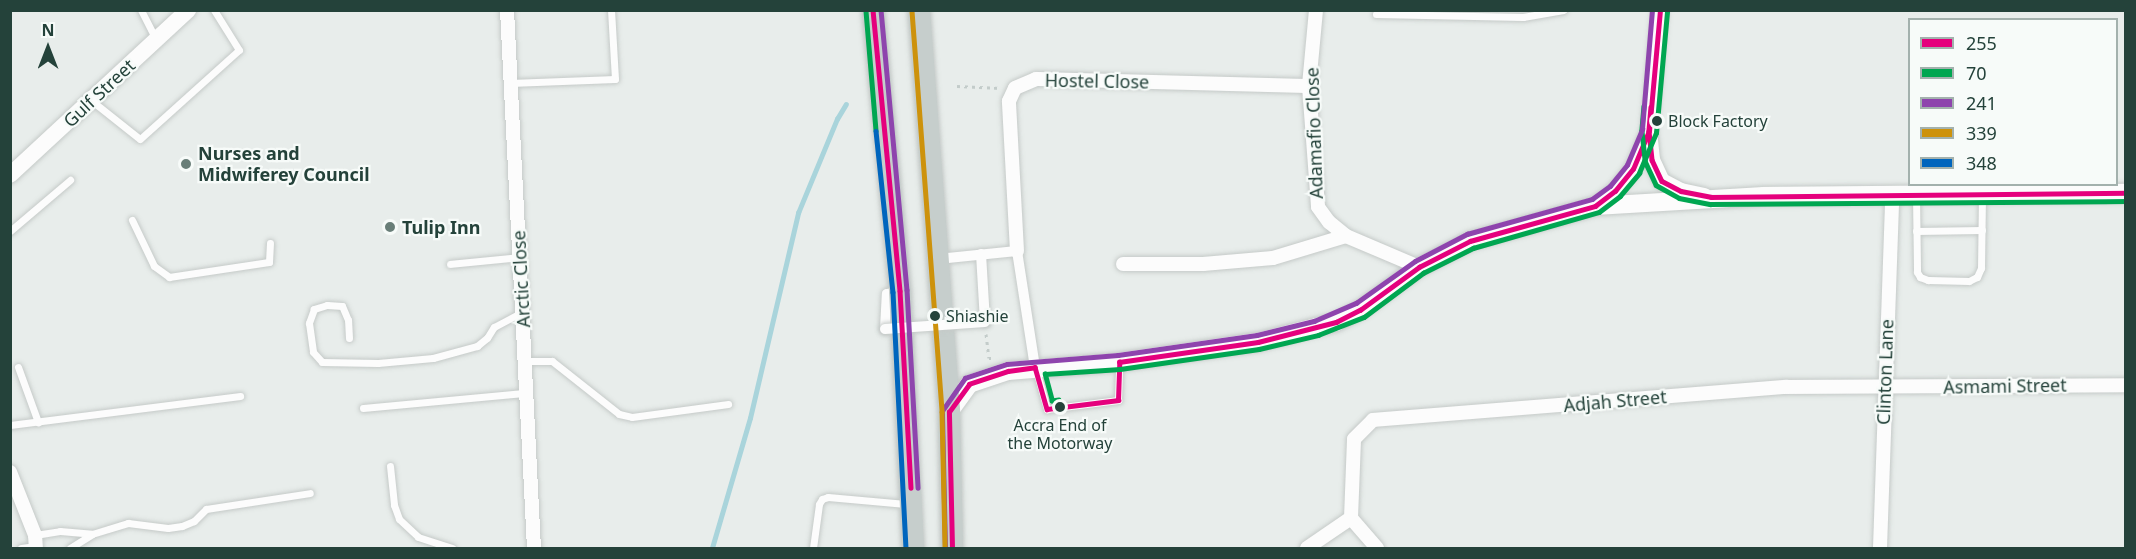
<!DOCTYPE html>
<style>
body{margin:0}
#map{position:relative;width:2136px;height:559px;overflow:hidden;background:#e8edeb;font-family:"Noto Sans",sans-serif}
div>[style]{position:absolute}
.stream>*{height:4.5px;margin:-2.25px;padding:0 2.25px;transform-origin:2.25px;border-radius:2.25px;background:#a9d4db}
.path>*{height:3px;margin-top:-1.5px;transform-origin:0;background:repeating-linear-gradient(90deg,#c3ccca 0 3px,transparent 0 7.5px)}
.roads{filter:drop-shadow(0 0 2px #c5cac8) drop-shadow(0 0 2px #c5cac8)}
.service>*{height:7px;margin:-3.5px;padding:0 3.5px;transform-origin:3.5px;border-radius:3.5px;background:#fcfcfc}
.pedestrian>*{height:10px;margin:-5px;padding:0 5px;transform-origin:5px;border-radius:5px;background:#fcfcfc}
.minor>*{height:14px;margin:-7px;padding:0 7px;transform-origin:7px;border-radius:7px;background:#fcfcfc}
.tertiary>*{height:16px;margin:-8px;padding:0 8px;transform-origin:8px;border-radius:8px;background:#fcfcfc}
.secondary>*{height:18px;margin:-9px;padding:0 9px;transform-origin:9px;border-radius:9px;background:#fcfcfc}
.trunk>*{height:22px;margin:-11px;padding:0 11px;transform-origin:11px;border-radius:11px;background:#c6cecc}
.bridges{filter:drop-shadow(0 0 2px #c5cac8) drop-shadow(0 0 2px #c5cac8)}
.pedestrian-bridge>*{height:10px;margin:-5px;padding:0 5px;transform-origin:5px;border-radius:5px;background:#fcfcfc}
.bus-1>*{height:4.5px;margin:-2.25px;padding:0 2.25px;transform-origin:2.25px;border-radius:2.25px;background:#e5007d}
.bus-2>*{height:4.5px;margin:-2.25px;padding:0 2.25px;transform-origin:2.25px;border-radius:2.25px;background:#00a651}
.bus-3>*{height:4.5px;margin:-2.25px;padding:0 2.25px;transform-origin:2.25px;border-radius:2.25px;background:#8e44ad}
.bus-4>*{height:4.5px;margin:-2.25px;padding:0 2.25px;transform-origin:2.25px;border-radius:2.25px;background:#cd920c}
.bus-5>*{height:4.5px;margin:-2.25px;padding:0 2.25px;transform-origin:2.25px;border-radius:2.25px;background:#0065bd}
.dots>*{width:16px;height:16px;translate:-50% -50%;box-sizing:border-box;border:3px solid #f7fbf9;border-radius:50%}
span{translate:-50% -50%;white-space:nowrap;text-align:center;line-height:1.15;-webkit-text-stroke:4.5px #f7fbf9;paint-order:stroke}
.bus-label{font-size:16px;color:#24423a}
.left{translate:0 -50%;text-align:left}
.street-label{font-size:18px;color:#24423a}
.poi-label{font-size:18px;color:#24423a;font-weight:700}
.frame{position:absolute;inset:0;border:12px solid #24423a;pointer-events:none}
.legend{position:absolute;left:1908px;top:18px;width:210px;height:168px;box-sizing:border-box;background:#f7fbf9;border:2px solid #a3b1ad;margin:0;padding:8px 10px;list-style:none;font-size:18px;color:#24423a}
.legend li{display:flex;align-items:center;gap:12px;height:30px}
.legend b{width:30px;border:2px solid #a3b1ad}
.north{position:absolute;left:18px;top:18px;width:60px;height:60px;-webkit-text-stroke:4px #f7fbf9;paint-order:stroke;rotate:0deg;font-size:16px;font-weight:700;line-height:24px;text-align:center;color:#24423a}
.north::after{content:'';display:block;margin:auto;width:21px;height:27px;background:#24423a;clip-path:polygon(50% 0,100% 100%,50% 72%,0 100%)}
</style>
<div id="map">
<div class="stream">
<i style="left:712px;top:548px;width:135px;rotate:-73.7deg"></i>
<i style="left:750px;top:418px;width:211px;rotate:-76.8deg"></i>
<i style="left:798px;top:213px;width:102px;rotate:-67.5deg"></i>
<i style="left:837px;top:119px;width:17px;rotate:-59deg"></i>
</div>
<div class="path">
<i style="left:957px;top:86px;width:44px;rotate:2.6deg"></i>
<i style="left:986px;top:334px;width:24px;rotate:83deg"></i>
<i style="left:989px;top:358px;width:2px"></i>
</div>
<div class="roads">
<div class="service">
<i style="left:141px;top:10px;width:31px;rotate:63deg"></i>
<i style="left:1376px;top:14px;width:147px;rotate:1.2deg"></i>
<i style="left:1523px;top:17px;width:41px;rotate:-9.9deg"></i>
<i style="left:510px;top:83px;width:105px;rotate:-2.2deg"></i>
<i style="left:615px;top:79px;width:69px;rotate:-93.3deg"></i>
<i style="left:92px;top:101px;width:61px;rotate:38.4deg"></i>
<i style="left:140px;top:139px;width:133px;rotate:-42deg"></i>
<i style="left:239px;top:50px;width:47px;rotate:-122deg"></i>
<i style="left:1916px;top:196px;width:76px;rotate:89.2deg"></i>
<i style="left:1917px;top:272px;width:6px;rotate:59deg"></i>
<i style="left:1920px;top:277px;width:9px;rotate:21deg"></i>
<i style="left:1928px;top:280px;width:41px;rotate:1.4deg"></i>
<i style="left:1969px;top:281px;width:9px;rotate:-27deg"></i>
<i style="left:1977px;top:277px;width:10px;rotate:-66deg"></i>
<i style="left:1981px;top:268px;width:73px;rotate:-89.2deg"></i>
<i style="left:132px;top:220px;width:51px;rotate:64.4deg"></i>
<i style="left:154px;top:266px;width:19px;rotate:36deg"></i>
<i style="left:169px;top:277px;width:101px;rotate:-8.5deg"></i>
<i style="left:269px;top:262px;width:19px;rotate:-87deg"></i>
<i style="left:10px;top:231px;width:79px;rotate:-40.4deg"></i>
<i style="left:1916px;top:231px;width:66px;rotate:-0.9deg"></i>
<i style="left:450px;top:264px;width:70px;rotate:-5.7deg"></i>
<i style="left:349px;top:338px;width:18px;rotate:-93deg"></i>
<i style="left:348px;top:320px;width:15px;rotate:-113deg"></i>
<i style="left:342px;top:306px;width:15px;rotate:-176deg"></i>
<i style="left:327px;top:305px;width:14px;rotate:163deg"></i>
<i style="left:314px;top:309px;width:15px;rotate:110deg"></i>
<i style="left:309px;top:323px;width:29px;rotate:82deg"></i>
<i style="left:313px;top:352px;width:13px;rotate:48deg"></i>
<i style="left:322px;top:362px;width:56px;rotate:1deg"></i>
<i style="left:378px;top:363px;width:55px;rotate:-5.2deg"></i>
<i style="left:433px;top:358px;width:46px;rotate:-15.3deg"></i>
<i style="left:477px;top:346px;width:13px;rotate:-39deg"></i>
<i style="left:487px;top:338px;width:13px;rotate:-58deg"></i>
<i style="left:494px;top:327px;width:32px;rotate:-28deg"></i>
<i style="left:525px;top:361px;width:27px"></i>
<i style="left:552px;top:361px;width:85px;rotate:38.3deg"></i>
<i style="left:619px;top:414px;width:13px;rotate:13deg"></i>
<i style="left:632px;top:417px;width:97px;rotate:-7.7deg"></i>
<i style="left:18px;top:367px;width:59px;rotate:70deg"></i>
<i style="left:1036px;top:370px;width:41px;rotate:74.2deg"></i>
<i style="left:1047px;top:409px;width:72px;rotate:-7.2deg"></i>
<i style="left:1118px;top:400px;width:36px;rotate:-88deg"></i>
<i style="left:363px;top:408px;width:164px;rotate:-5.3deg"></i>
<i style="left:10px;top:425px;width:232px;rotate:-7.2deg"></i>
<i style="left:390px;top:466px;width:39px;rotate:84deg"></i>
<i style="left:394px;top:505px;width:15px;rotate:70deg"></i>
<i style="left:399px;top:519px;width:26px;rotate:43deg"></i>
<i style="left:418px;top:537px;width:36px;rotate:18deg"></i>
<i style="left:35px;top:535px;width:25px;rotate:-9deg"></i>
<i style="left:60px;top:531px;width:32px;rotate:5deg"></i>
<i style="left:21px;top:548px;width:15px;rotate:-8deg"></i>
<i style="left:70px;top:548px;width:26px;rotate:-32deg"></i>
<i style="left:92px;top:534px;width:38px;rotate:-17deg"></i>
<i style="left:128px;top:523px;width:40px;rotate:7.1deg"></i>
<i style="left:168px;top:528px;width:14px;rotate:-8deg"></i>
<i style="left:182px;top:526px;width:13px;rotate:-23deg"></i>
<i style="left:194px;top:521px;width:17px;rotate:-45deg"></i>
<i style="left:206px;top:509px;width:105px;rotate:-8.7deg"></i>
<i style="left:813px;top:548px;width:44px;rotate:-82.2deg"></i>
<i style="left:819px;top:504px;width:6px;rotate:-59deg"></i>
<i style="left:822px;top:499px;width:6px;rotate:-18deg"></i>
<i style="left:828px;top:497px;width:78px;rotate:5.1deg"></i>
</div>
<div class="pedestrian">
<i style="left:981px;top:254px;width:68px;rotate:86.6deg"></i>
<i style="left:938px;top:259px;width:79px;rotate:-5.8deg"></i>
<i style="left:1017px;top:251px;width:117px;rotate:81.2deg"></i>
<i style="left:885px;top:329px;width:35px;rotate:-87deg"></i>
<i style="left:887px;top:294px;width:13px;rotate:-13deg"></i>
</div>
<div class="minor">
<i style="left:507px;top:10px;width:539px;rotate:87.13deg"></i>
<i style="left:1316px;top:10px;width:76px;rotate:95.3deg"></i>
<i style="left:1309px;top:86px;width:121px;rotate:85.7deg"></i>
<i style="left:1318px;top:207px;width:19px;rotate:54deg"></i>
<i style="left:1329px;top:222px;width:22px;rotate:39deg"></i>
<i style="left:1346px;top:236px;width:79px;rotate:23deg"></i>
<i style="left:1017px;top:251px;width:150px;rotate:-93.1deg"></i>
<i style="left:1009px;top:101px;width:14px;rotate:-65deg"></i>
<i style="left:1015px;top:88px;width:23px;rotate:-23deg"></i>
<i style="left:1036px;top:79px;width:273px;rotate:1.5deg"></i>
<i style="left:1123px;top:264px;width:80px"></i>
<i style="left:1203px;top:264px;width:70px;rotate:-4.9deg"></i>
<i style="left:1273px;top:258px;width:76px;rotate:-16.8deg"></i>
<i style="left:10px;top:472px;width:68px;rotate:68.4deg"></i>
<i style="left:35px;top:535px;width:13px;rotate:86deg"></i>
<i style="left:1307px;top:548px;width:53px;rotate:-34.3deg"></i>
<i style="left:1377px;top:548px;width:40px;rotate:-131deg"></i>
<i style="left:1351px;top:518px;width:79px;rotate:-87.8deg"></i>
<i style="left:1354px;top:439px;width:27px;rotate:-45deg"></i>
<i style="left:1373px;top:420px;width:414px;rotate:-4.6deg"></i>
<i style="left:1786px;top:387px;width:340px;rotate:-0.3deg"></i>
<i style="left:1880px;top:548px;width:352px;rotate:-88deg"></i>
</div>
<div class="tertiary">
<i style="left:1660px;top:10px;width:121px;rotate:95.2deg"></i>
<i style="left:1649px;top:131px;width:29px;rotate:84deg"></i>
<i style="left:1652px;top:160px;width:23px;rotate:65deg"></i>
<i style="left:1662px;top:181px;width:21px;rotate:28deg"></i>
<i style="left:1681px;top:191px;width:24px;rotate:12deg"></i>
<i style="left:10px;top:175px;width:243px;rotate:-42.8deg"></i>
<i style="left:1595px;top:206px;width:25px;rotate:-37deg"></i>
<i style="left:1615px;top:191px;width:28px;rotate:-51deg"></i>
<i style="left:1633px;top:169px;width:38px;rotate:-67deg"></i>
</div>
<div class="secondary">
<i style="left:949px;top:412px;width:34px;rotate:-54deg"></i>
<i style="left:969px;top:384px;width:41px;rotate:-18.4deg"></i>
<i style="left:1008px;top:371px;width:111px;rotate:-4.6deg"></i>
<i style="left:1119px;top:362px;width:140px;rotate:-8.2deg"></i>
<i style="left:1258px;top:342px;width:81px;rotate:-14.4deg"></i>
<i style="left:1336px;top:322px;width:27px;rotate:-27deg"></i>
<i style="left:1360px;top:310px;width:73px;rotate:-36.1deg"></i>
<i style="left:1419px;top:267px;width:57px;rotate:-27deg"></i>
<i style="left:1470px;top:241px;width:130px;rotate:-15.6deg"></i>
<i style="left:1595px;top:206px;width:169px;rotate:-3.4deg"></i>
<i style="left:1764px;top:196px;width:362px;rotate:-0.5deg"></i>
</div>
<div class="trunk">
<i style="left:873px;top:10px;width:282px;rotate:84.5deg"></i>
<i style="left:900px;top:291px;width:257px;rotate:87.1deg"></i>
<i style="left:919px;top:10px;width:403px;rotate:85.7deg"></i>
<i style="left:949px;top:412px;width:136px;rotate:88.7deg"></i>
</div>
</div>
<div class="bridges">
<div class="pedestrian-bridge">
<i style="left:885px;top:329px;width:100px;rotate:-4deg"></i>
</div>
</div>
<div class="bus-1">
<i style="left:873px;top:10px;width:282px;rotate:84.5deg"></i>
<i style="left:900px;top:291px;width:197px;rotate:86.8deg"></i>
<i style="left:1651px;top:107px;width:24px;rotate:95deg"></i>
<i style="left:1649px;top:131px;width:29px;rotate:84deg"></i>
<i style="left:1652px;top:160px;width:23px;rotate:65deg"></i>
<i style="left:1662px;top:181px;width:21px;rotate:28deg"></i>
<i style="left:1681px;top:191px;width:31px;rotate:11deg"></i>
<i style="left:1711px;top:197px;width:415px;rotate:-0.6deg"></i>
<i style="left:952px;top:548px;width:136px;rotate:-91.3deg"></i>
<i style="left:949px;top:412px;width:34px;rotate:-54deg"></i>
<i style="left:969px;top:384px;width:41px;rotate:-18.4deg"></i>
<i style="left:1008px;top:371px;width:27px;rotate:-8deg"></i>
<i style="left:1035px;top:367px;width:44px;rotate:74.1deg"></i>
<i style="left:1047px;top:409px;width:72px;rotate:-7.2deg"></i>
<i style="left:1118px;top:400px;width:38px;rotate:-88deg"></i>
<i style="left:1119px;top:362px;width:140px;rotate:-8.2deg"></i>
<i style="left:1258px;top:342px;width:81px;rotate:-14.4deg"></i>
<i style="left:1336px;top:322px;width:27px;rotate:-27deg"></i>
<i style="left:1360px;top:310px;width:73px;rotate:-36.1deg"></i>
<i style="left:1419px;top:267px;width:57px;rotate:-27deg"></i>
<i style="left:1470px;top:241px;width:130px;rotate:-15.6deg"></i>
<i style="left:1595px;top:206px;width:25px;rotate:-37deg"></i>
<i style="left:1615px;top:191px;width:28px;rotate:-51deg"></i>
<i style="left:1633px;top:169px;width:41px;rotate:-67.2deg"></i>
<i style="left:1649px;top:131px;width:121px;rotate:-84.8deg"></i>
</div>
<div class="bus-2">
<i style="left:866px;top:11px;width:120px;rotate:85.2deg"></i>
<i style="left:1644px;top:106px;width:25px;rotate:95deg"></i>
<i style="left:1642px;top:131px;width:30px;rotate:84deg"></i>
<i style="left:1645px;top:161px;width:26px;rotate:65deg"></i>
<i style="left:1656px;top:185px;width:26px;rotate:29deg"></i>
<i style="left:1679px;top:198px;width:32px;rotate:11deg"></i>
<i style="left:1710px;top:204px;width:416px;rotate:-0.4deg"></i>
<i style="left:1059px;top:400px;width:7px;rotate:172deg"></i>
<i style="left:1052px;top:401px;width:28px;rotate:-105deg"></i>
<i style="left:1045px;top:374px;width:75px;rotate:-3.8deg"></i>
<i style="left:1120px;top:369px;width:140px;rotate:-8.2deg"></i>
<i style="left:1259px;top:349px;width:61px;rotate:-13.3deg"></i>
<i style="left:1318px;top:335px;width:49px;rotate:-21.4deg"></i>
<i style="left:1364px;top:317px;width:74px;rotate:-36.7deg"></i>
<i style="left:1423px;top:273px;width:56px;rotate:-26.6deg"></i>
<i style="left:1473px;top:248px;width:131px;rotate:-15.9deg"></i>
<i style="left:1599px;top:212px;width:26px;rotate:-37deg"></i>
<i style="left:1620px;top:196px;width:30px;rotate:-50deg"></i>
<i style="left:1639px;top:173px;width:43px;rotate:-67deg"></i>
<i style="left:1656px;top:133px;width:122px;rotate:-84.8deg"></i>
</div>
<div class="bus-3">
<i style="left:881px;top:10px;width:281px;rotate:84.7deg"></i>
<i style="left:907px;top:290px;width:198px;rotate:86.8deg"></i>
<i style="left:945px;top:548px;width:137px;rotate:-91.3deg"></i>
<i style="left:942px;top:411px;width:40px;rotate:-55.1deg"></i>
<i style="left:965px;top:378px;width:44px;rotate:-18.4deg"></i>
<i style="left:1007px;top:364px;width:111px;rotate:-4.6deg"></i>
<i style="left:1118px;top:355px;width:140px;rotate:-8.2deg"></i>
<i style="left:1257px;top:335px;width:59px;rotate:-13.8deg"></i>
<i style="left:1314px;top:321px;width:46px;rotate:-23.2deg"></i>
<i style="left:1356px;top:303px;width:72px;rotate:-35.4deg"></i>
<i style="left:1415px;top:261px;width:59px;rotate:-27.4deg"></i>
<i style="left:1467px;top:234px;width:130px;rotate:-15.6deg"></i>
<i style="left:1592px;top:199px;width:22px;rotate:-36deg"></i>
<i style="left:1610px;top:186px;width:27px;rotate:-51deg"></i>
<i style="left:1627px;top:165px;width:39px;rotate:-67deg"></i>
<i style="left:1642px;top:129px;width:119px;rotate:-85.2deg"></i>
</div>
<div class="bus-4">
<i style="left:912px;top:11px;width:402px;rotate:85.7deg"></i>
<i style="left:942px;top:412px;width:136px;rotate:88.7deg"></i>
</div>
<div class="bus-5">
<i style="left:876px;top:131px;width:162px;rotate:84deg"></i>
<i style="left:893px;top:292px;width:256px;rotate:87.1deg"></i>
</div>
<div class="dots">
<i style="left:1657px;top:121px;background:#24423a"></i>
<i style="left:186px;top:164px;background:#697e78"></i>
<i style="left:390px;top:227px;background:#697e78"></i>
<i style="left:935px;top:316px;background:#24423a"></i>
<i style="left:1060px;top:407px;background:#24423a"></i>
</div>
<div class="bus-label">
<span class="left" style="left:1668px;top:121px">Block Factory</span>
<span class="left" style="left:946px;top:316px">Shiashie</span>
<span style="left:1060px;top:434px">Accra End of<br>the Motorway</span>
</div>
<div class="street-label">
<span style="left:1097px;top:81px;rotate:1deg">Hostel Close</span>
<span style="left:99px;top:93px;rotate:-43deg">Gulf Street</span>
<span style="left:1314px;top:133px;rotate:-92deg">Adamafio Close</span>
<span style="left:521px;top:279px;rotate:-93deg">Arctic Close</span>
<span style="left:1885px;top:372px;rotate:-88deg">Clinton Lane</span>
<span style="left:2005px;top:386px;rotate:-1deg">Asmami Street</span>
<span style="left:1615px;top:401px;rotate:-5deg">Adjah Street</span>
</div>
<div class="poi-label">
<span class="left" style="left:198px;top:164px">Nurses and<br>Midwiferey Council</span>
<span class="left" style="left:402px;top:227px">Tulip Inn</span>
</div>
<div class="frame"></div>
<ul class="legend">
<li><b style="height:8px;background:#e5007d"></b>255</li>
<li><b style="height:8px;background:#00a651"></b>70</li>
<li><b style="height:8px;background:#8e44ad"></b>241</li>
<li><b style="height:8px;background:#cd920c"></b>339</li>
<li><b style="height:8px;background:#0065bd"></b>348</li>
</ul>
<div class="north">N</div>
</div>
